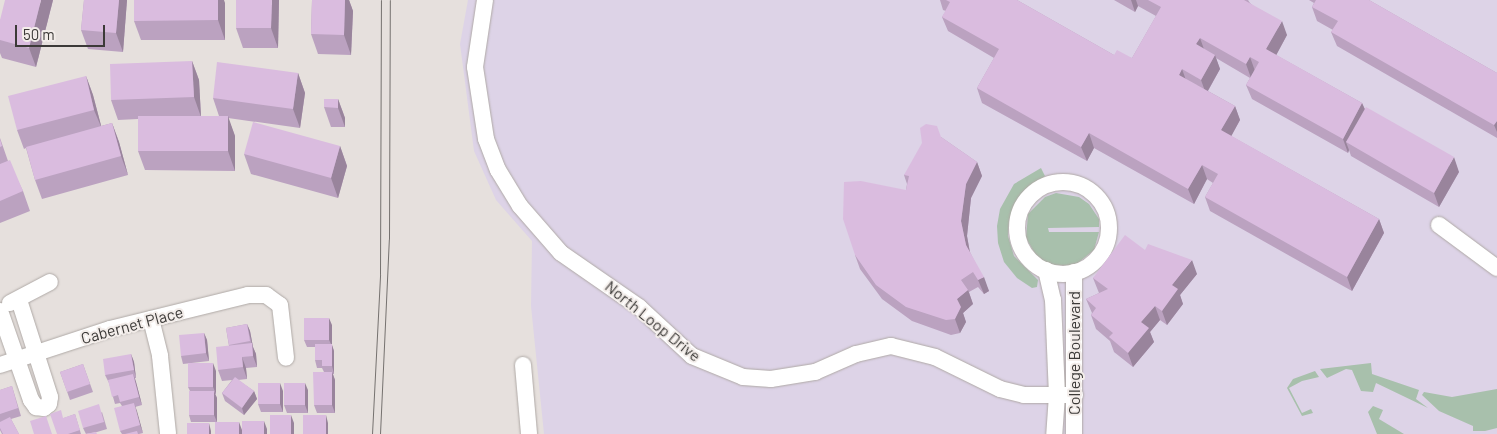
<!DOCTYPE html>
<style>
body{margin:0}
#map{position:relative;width:1497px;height:434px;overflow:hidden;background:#e6e0dd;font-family:Barlow,sans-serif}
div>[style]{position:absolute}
.education>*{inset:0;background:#ddd3e7}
.green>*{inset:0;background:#a8c0ac}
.roads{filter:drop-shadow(0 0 1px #afa9a6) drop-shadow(0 0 1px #afa9a6)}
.minor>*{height:16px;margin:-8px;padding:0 8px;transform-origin:8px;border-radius:8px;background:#fff}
.minor>.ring{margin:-8px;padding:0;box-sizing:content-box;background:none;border:16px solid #fff;border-radius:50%}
.tram>*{height:1px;margin:-0.5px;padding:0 0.5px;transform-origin:0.5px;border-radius:0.5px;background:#75716f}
.wall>*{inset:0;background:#bba2c0}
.shaded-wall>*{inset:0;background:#99849c}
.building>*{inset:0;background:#dabcdf}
span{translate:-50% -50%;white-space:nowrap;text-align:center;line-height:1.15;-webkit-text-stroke:4px #f3edea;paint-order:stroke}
.street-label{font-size:16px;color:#3c3a38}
.scale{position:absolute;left:15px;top:25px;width:90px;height:22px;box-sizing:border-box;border:2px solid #3c3a38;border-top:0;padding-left:6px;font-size:15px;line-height:18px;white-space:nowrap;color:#3c3a38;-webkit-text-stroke:4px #f3edea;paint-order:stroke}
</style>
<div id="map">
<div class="education">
<i style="clip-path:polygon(468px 0,1497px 0,1497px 434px,544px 434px,531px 306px,532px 241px,496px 200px,474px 151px,460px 44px)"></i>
</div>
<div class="green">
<i style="clip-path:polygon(1041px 168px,1045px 176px,1019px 198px,1009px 221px,1008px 236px,1014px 256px,1038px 280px,1037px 287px,1032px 288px,1017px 278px,1004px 262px,998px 243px,997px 226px,1000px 209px,1014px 184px)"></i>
<i style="clip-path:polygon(1056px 193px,1079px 197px,1089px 204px,1099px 219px,1099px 227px,1048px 228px,1049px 232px,1099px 232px,1094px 250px,1074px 266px,1049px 265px,1038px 259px,1026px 238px,1028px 214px,1045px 197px)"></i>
<i style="clip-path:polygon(1371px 363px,1372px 374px,1419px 390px,1416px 399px,1428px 408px,1376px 383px,1373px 392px,1361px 391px,1352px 370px,1346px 369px,1327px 378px,1320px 369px)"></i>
<i style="clip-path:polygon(1315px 371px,1319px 377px,1302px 381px,1289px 388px,1302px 413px,1311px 409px,1313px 413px,1302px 416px,1287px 388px,1293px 379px)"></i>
<i style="clip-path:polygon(1497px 389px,1497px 428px,1485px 431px,1473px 431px,1473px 426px,1439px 411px,1422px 395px,1424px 392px,1452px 397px)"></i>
<i style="clip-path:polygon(1373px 406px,1383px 410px,1379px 419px,1404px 434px,1377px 434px,1368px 412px)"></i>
</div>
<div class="roads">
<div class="minor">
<i style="left:485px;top:0;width:68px;rotate:98.5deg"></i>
<i style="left:475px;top:67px;width:73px;rotate:81.3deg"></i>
<i style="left:486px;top:139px;width:33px;rotate:69deg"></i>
<i style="left:498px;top:170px;width:42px;rotate:58.6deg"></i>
<i style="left:520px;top:206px;width:62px;rotate:48.9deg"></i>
<i style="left:561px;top:253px;width:95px;rotate:34.7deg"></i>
<i style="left:639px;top:307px;width:72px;rotate:42.8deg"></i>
<i style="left:692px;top:356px;width:55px;rotate:22.4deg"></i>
<i style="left:743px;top:377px;width:28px;rotate:4deg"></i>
<i style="left:771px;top:379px;width:45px;rotate:-9deg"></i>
<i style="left:815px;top:372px;width:45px;rotate:-23.7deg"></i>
<i style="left:856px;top:354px;width:36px;rotate:-13deg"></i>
<i style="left:891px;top:346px;width:45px;rotate:14deg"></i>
<i style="left:935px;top:357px;width:72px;rotate:26.2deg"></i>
<i style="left:1000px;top:389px;width:25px;rotate:14deg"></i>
<i style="left:1024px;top:395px;width:51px"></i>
<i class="ring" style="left:1017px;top:182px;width:76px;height:76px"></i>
<i style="left:1439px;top:225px;width:72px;rotate:36.6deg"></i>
<i style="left:1046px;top:270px;width:31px;rotate:77deg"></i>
<i style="left:1053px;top:300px;width:95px;rotate:87.6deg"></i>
<i style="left:1057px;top:395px;width:39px;rotate:94deg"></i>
<i style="left:10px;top:303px;width:45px;rotate:-27.7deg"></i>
<i style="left:0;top:311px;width:94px;rotate:70.8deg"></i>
<i style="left:31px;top:400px;width:9px;rotate:54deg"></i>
<i style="left:36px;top:407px;width:8px;rotate:7deg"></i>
<i style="left:44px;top:408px;width:6px;rotate:-39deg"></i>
<i style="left:49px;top:404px;width:7px;rotate:-82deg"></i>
<i style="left:50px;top:397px;width:102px;rotate:-107.7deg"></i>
<i style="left:151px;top:319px;width:38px;rotate:76deg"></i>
<i style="left:160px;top:356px;width:78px;rotate:84.1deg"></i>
<i style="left:0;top:365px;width:116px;rotate:-18.1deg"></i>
<i style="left:110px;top:329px;width:142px;rotate:-13.8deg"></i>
<i style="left:248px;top:295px;width:18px"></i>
<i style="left:266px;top:295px;width:17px;rotate:36deg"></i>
<i style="left:280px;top:305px;width:53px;rotate:83.5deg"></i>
<i style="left:523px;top:365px;width:69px;rotate:85deg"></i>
<i style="left:1074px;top:434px;width:162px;rotate:-90deg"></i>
</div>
</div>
<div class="tram">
<i style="left:372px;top:434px;width:160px;rotate:-87.1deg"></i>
<i style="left:380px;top:274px;width:274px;rotate:-89.8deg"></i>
<i style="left:380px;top:434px;width:195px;rotate:-87.4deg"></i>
<i style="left:389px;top:239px;width:239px;rotate:-89.8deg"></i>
</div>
<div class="wall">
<i style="clip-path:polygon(53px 0,36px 67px,2px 58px,0 53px,0 20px)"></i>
<i style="clip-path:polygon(84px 0,127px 0,123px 52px,88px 49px,81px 30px)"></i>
<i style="clip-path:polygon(279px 0,278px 48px,243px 48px,236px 28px)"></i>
<i style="clip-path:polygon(312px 0,349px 0,353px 11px,351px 55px,318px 54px,311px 34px)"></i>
<i style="clip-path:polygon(940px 0,1017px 0,1114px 55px,1132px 58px,1156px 16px,1138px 6px,1135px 12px,1114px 0,1248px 0,1250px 3px,1287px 35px,1276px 55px,1362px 103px,1365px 109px,1459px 172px,1439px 207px,1351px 156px,1349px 150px,1348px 153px,1252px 99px,1246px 85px,1250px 78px,1216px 58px,1220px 69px,1208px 91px,1235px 106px,1240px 120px,1231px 136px,1379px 219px,1384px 233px,1352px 291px,1210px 211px,1205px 197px,1213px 183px,1207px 179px,1194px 204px,1094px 148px,1087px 161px,982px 103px,977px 88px,994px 58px,948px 31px,942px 17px,946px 11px,943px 10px)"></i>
<i style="clip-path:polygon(1309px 0,1369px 0,1497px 73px,1497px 138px,1337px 46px,1331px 32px,1333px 30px,1317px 21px,1312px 7px,1314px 3px)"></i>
<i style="clip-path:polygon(225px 3px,225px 40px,141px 40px,134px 21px)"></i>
<i style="clip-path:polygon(192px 61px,199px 80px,201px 116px,219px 116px,213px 98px,298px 73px,305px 93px,300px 128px,228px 118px,235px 136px,235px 171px,145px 170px,138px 151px,138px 119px,118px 120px,111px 100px)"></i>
<i style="clip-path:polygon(86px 76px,93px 95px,101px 126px,112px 123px,119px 142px,128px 175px,42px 199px,35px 180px,26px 148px,24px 149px,17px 130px)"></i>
<i style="clip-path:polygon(338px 99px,345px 118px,345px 127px,331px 127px,324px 107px)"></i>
<i style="clip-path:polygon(941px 137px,977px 162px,982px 176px,971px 198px,967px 236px,970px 252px,989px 291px,984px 294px,978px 287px,969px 292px,973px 304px,963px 313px,966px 322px,960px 333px,951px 335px,912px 321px,882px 299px,860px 269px,855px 255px,906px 190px,907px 184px,904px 175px)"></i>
<i style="clip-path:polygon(0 138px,8px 161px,23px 191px,30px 211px,0 223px)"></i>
<i style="clip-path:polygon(340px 146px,347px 166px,338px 198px,251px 174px,244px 154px)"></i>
<i style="clip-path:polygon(1145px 250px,1197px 274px,1180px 295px,1183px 304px,1167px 325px,1160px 320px,1150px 332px,1154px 342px,1133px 367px,1114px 352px,1110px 341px,1096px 329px,1091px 315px,1092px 313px,1086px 299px,1099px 293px,1093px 278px)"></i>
<i style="clip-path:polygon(247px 324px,250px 331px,253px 347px,256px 354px,257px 367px,246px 368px,247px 379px,238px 380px,254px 391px,257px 399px,244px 415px,225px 401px,222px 393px,232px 380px,222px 381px,218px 370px,229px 346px,226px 328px)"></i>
<i style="clip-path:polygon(332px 325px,332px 345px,334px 351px,334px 374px,333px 374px,335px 380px,335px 413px,317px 413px,314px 405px,324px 372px,322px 368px,317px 368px,315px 360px,315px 347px,307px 347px,304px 340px)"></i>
<i style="clip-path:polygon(204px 333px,207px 340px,209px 361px,183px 364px,181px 356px)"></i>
<i style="clip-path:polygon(131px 354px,134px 362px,136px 378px,135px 378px,142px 405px,135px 407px,143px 433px,139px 434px,122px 434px,120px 431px,122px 406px,120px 403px,115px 404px,109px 383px,105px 375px)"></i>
<i style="clip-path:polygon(83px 364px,93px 392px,70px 400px,60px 372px)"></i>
<i style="clip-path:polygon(216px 371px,216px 394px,215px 394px,217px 398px,217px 422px,191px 422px,189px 415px,190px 391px,188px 387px)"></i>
<i style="clip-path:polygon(12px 386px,21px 416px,11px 419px,19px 434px,2px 434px,0 430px,0 390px)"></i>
<i style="clip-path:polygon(308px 390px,308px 413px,287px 413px,284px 405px)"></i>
<i style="clip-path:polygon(283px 391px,283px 412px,261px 412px,258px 404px)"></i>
<i style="clip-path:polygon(102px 412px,107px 429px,97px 432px,86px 434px,83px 428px)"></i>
<i style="clip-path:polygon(75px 414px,81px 434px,57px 434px,64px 418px)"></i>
</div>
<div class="shaded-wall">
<i style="clip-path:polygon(41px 0,53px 0,36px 67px,29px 48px)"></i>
<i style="clip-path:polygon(119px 0,127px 0,123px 52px,116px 33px)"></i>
<i style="clip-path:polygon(218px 0,224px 0,225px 3px,225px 40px,218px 20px)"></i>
<i style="clip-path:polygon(272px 0,279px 0,278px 48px,271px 28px)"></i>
<i style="clip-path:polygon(345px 0,349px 0,353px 11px,351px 55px,344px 35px)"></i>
<i style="clip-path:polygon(1131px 0,1136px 0,1138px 6px,1135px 12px)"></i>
<i style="clip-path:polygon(1282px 21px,1287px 35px,1272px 63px,1266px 49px)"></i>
<i style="clip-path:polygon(1200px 38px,1205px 52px,1196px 44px)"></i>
<i style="clip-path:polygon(1215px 55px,1220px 69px,1206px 94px,1201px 80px)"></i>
<i style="clip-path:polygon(1250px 57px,1255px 71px,1251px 78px,1246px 64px)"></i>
<i style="clip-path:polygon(192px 61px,199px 80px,201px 117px,194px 97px)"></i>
<i style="clip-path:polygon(1182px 69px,1187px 83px,1179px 75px)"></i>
<i style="clip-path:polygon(298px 73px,305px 93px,300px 128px,293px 109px)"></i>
<i style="clip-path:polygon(86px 76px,93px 95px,102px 129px,94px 110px)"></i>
<i style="clip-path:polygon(338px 99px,345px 118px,345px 127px,338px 108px)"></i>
<i style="clip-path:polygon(1362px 103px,1368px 117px,1346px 142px,1349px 150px,1348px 153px,1343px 139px)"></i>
<i style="clip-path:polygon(1235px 106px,1240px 120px,1227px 144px,1221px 130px)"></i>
<i style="clip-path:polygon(228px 116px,235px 136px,235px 171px,228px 151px)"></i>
<i style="clip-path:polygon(1497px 121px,1497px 132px,1494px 125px)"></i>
<i style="clip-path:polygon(112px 123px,119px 142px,128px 175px,121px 156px)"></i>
<i style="clip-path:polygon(1089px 133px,1094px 148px,1087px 161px,1081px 147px)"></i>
<i style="clip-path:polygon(340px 146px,347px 166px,338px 198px,331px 178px)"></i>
<i style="clip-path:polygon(1454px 157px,1459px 172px,1439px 207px,1434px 193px)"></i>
<i style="clip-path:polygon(977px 162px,982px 176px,971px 198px,967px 236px,971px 259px,966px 245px,961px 221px,966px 184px)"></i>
<i style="clip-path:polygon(1202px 165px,1207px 179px,1194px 204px,1188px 189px)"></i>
<i style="clip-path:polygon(1379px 219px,1384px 233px,1352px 291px,1347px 277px)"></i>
<i style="clip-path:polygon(1192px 260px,1197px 274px,1180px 295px,1183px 304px,1167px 325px,1162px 311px,1172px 285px)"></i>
<i style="clip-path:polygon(984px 277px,989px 291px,984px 294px,978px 280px)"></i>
<i style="clip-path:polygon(968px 290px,973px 304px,963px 313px,966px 322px,960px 333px,955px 319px,957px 299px)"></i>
<i style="clip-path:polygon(1155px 306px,1160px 320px,1150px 332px,1154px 342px,1133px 367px,1128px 353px,1141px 322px)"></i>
<i style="clip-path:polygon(329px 318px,332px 325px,332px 345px,334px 351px,334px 374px,332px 366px,332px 346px,329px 340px)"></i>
<i style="clip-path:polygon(247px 324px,250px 331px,253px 347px,256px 354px,257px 367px,253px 356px,252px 345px)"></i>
<i style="clip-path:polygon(204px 333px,207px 340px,209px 361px,206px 353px)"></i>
<i style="clip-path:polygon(131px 354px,134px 362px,136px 378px,134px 370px)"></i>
<i style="clip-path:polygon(242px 357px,246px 368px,247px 379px,243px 367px)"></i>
<i style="clip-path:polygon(213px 363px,216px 371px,216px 394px,213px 387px)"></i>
<i style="clip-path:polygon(332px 372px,335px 380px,335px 413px,332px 405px)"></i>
<i style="clip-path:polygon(133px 374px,136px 382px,142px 405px,139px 397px)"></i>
<i style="clip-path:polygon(280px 383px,283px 391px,283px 412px,280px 404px)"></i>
<i style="clip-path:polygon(305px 383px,308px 390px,308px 413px,305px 405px)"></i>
<i style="clip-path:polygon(214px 391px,217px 398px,217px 422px,214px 415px)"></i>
<i style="clip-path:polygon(254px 391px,257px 399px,244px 415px,242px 408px)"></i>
<i style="clip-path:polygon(134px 403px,137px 411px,143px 433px,140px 425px)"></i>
<i style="clip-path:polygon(291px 415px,294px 423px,294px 434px,291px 434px)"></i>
<i style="clip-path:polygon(326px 415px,328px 423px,328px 434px,326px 434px)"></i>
<i style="clip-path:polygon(264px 421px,267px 429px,267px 434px,264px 434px)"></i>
<i style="clip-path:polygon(239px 422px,242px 430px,242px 434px,239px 434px)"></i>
<i style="clip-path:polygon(209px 423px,211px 431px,211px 434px,209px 434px)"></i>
</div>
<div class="building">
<i style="clip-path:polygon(5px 0,41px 0,29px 48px,0 40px,0 20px)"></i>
<i style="clip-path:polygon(84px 0,119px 0,116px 33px,81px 30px)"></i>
<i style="clip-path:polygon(134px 0,218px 0,218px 20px,134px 21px)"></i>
<i style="clip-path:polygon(236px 0,272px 0,271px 28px,236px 28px)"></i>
<i style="clip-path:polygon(312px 0,345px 0,344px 35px,311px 34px)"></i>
<i style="clip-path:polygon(946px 0,1017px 0,1114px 55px,1117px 50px,1132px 58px,1161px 7px,1148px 0,1244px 0,1282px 21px,1266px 49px,1362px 103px,1343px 139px,1246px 85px,1259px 62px,1250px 57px,1246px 64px,1200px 38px,1196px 44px,1215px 55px,1201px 80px,1182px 69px,1179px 75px,1235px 106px,1221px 130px,1379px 219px,1347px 277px,1205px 197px,1218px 174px,1202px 165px,1188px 189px,1089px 133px,1081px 147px,977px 88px,999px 49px,942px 17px,950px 2px)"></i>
<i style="clip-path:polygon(1316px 0,1369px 0,1497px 73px,1497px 121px,1494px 125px,1331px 32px,1338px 21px,1312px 7px)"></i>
<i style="clip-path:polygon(192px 61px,194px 97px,111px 100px,110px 64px)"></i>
<i style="clip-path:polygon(217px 62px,298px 73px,293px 109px,213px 98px)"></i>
<i style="clip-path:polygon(86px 76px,94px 110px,17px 130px,8px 96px)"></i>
<i style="clip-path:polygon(324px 99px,338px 99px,338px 108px,324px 107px)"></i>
<i style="clip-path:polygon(1366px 107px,1454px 157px,1434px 193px,1346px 142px)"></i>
<i style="clip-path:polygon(138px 116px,228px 116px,228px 151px,138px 151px)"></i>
<i style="clip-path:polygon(253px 122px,340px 146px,331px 178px,244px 154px)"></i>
<i style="clip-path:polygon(112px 123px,121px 156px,35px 180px,26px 147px)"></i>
<i style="clip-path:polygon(926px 124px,937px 126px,941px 137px,977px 162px,966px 184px,961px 221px,966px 245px,984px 277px,978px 280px,973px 272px,961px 280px,968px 290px,957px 299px,961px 307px,955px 319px,946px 320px,906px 307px,876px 285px,855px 255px,843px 219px,844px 182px,861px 181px,906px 190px,909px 176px,904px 175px,922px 143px,920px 128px)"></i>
<i style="clip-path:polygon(0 139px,2px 146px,0 147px)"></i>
<i style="clip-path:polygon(10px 160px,23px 191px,0 201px,0 164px)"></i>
<i style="clip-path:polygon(1125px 235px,1145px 250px,1148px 244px,1192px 260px,1172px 285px,1178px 289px,1162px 311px,1155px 306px,1141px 322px,1149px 328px,1128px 353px,1109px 337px,1113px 333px,1091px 315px,1096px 308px,1086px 299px,1108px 289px,1093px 278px)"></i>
<i style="clip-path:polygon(304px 318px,329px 318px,329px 340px,304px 340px)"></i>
<i style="clip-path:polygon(247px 324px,250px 341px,229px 345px,226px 328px)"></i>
<i style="clip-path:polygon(204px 333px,206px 353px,181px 356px,179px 335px)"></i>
<i style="clip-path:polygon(252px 343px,253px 356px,242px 357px,243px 367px,218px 370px,216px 347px)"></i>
<i style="clip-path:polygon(315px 344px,332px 344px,332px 366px,322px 366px,322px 360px,315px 360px)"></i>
<i style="clip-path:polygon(131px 354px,134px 370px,105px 375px,103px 359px)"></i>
<i style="clip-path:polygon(188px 363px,213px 363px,213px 387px,188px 387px)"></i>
<i style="clip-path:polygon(83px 364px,90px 384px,67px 392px,60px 372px)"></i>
<i style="clip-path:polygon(313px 372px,332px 372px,332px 405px,314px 405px)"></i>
<i style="clip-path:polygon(133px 374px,139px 397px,120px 402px,118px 395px,112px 397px,108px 380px)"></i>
<i style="clip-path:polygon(235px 377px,254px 391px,242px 408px,222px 393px)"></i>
<i style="clip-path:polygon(258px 383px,280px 383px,280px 404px,258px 404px)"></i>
<i style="clip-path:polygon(284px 383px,305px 383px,305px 405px,284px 405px)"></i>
<i style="clip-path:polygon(12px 386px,18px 408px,0 414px,0 390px)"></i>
<i style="clip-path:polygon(189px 391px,214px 391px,214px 415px,189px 415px)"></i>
<i style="clip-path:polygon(134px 403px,140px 425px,120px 431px,114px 408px)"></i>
<i style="clip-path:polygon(99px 404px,104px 422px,83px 428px,78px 411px)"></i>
<i style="clip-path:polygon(61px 410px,63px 418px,75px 414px,80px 430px,68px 434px,57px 434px,50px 414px)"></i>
<i style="clip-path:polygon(270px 415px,291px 415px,291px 434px,270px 434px)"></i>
<i style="clip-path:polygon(303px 415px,326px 415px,326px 434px,303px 434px)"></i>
<i style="clip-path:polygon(46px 416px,52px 434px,34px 434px,30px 421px)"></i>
<i style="clip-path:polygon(10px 417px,19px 434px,3px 434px,0 428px,0 422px)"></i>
<i style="clip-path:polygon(242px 421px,264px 421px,264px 434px,242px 434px)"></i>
<i style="clip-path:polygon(215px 422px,239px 422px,239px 434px,215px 434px)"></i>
<i style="clip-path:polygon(187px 423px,209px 423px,209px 434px,187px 434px)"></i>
<i style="clip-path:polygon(137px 431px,138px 434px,125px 434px)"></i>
<i style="clip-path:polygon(96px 432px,97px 434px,85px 434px)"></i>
</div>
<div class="street-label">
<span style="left:653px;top:321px;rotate:39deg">North Loop Drive</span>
<span style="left:132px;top:325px;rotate:-15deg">Cabernet Place</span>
<span style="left:1074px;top:353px;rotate:-90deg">College Boulevard</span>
</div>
<div class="scale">50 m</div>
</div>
